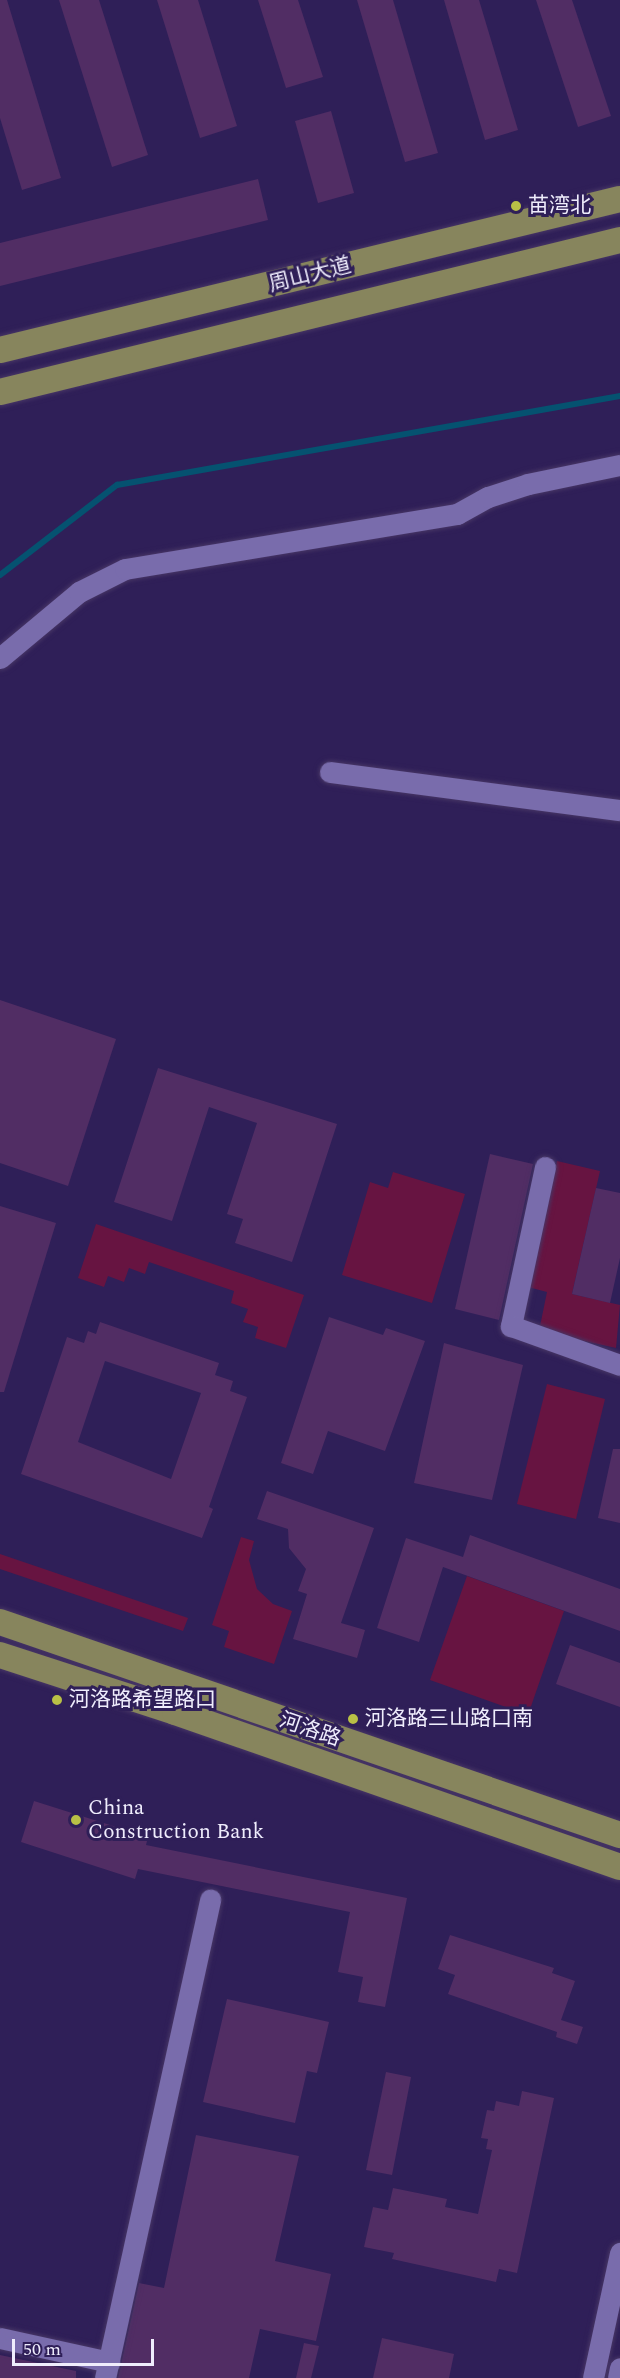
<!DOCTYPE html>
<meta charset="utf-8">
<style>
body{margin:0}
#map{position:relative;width:620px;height:2378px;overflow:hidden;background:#2f1f58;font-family:Spectral,"Noto Sans SC",serif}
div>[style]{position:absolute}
.green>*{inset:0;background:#671441}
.stream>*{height:6px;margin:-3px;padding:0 3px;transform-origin:3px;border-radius:3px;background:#055270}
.building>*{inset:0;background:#512d64}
.roads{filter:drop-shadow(0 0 2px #473665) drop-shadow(0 0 2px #473665)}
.minor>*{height:21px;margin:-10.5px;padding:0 10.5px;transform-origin:10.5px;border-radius:10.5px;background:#796cac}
.major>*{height:26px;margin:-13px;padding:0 13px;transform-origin:13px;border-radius:13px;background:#87855d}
.dots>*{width:16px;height:16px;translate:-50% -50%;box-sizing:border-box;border:3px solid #2f1f58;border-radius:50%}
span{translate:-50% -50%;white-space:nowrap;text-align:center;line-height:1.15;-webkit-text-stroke:6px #2f1f58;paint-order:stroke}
.poi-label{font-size:21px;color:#efedfc}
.left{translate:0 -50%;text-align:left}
.street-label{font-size:21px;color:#efedfc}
.scale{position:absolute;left:12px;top:2339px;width:142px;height:27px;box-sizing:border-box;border:3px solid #efedfc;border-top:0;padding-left:8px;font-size:18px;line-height:21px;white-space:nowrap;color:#efedfc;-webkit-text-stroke:4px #2f1f58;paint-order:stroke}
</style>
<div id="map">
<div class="green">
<i style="clip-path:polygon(557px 1161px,600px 1171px,572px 1294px,620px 1305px,616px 1348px,539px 1331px,547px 1292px,528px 1287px)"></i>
<i style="clip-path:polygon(393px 1172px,465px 1194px,432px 1303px,342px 1275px,370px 1182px,388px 1188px)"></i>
<i style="clip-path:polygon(96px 1224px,304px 1295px,286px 1348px,255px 1338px,258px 1327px,243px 1322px,248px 1309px,231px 1303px,234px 1291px,149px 1262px,145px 1274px,129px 1268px,124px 1282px,108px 1276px,104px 1287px,78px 1278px)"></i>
<i style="clip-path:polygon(547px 1384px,605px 1399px,576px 1519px,517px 1504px)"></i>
<i style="clip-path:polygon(241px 1537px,254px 1541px,249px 1560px,257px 1589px,273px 1604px,292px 1611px,274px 1664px,224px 1647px,229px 1631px,212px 1625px)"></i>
<i style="clip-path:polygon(0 1554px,188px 1618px,183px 1631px,0 1569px)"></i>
<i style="clip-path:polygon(467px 1576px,564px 1611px,528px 1715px,430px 1680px)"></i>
</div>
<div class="stream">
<i style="left:0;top:575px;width:148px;rotate:-37.6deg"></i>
<i style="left:117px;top:485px;width:511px;rotate:-10.03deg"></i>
</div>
<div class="building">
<i style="clip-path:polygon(0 0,7px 0,61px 178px,22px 190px,0 118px)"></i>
<i style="clip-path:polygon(59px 0,99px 0,148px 155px,112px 167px)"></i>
<i style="clip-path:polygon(157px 0,198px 0,237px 126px,200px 138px)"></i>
<i style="clip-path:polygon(258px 0,298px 0,323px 77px,286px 88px)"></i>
<i style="clip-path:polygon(357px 0,393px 0,438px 153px,405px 162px)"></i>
<i style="clip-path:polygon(444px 0,479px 0,518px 130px,485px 140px)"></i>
<i style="clip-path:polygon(536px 0,572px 0,611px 116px,578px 127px)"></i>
<i style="clip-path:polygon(331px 111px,354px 193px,318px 203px,295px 121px)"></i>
<i style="clip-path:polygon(258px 179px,268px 220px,0 286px,0 243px)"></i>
<i style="clip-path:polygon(0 1000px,116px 1039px,68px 1186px,0 1163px)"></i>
<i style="clip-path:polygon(158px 1068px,337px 1124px,292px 1262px,235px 1243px,243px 1219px,227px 1214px,257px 1123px,209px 1107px,172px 1221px,114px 1202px)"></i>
<i style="clip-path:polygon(490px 1154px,533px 1164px,499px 1320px,455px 1309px)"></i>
<i style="clip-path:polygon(596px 1188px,620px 1193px,620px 1258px,610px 1303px,572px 1294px)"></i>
<i style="clip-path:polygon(0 1206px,56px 1223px,4px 1392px,0 1392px)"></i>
<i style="clip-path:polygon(329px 1317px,383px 1335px,386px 1328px,425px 1341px,385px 1451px,328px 1431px,313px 1474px,281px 1463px)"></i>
<i style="clip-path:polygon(evenodd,100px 1322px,219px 1363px,215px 1375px,233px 1381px,230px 1391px,247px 1397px,209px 1507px,213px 1509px,202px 1538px,21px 1474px,67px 1337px,84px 1343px,88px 1331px,96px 1334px,100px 1322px,105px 1361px,201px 1393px,171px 1479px,78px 1442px,105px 1361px)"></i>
<i style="clip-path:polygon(444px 1343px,523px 1365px,492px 1500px,414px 1483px)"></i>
<i style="clip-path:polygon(613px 1449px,620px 1449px,620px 1523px,598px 1518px)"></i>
<i style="clip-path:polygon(267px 1491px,374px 1528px,341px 1623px,365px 1630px,357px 1658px,293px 1639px,307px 1594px,298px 1591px,306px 1569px,289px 1548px,288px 1529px,257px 1519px)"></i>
<i style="clip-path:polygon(470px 1535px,620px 1589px,620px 1631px,443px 1567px,419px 1642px,377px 1628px,406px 1538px,463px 1557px)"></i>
<i style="clip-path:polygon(570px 1645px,620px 1663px,620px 1707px,556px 1684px)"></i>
<i style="clip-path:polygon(34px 1801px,148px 1837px,146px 1845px,407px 1898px,385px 2007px,358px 2002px,363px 1977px,338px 1972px,350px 1912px,138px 1869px,135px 1879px,21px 1842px)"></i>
<i style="clip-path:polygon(450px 1935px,554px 1968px,552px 1973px,575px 1981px,561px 2020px,583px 2027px,577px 2044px,556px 2037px,557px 2032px,448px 1994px,455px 1975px,438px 1969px)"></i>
<i style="clip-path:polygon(227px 1999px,329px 2022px,317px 2073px,307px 2071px,295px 2123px,203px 2102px)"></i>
<i style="clip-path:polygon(386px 2072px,411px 2077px,392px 2175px,366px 2170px)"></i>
<i style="clip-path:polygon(522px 2091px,554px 2098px,517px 2273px,499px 2269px,496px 2282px,392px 2259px,394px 2253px,364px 2247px,373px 2207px,388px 2210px,393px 2188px,447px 2199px,445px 2207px,478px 2214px,492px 2150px,486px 2149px,488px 2139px,481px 2138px,487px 2110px,494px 2111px,496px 2101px,519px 2106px)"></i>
<i style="clip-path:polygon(196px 2135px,299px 2156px,275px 2261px,331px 2274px,316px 2341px,260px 2329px,249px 2378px,118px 2378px,139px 2283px,164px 2288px)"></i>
<i style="clip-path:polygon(382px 2338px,454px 2354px,449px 2378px,373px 2378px)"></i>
<i style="clip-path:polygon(304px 2343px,319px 2346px,311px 2378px,296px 2378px)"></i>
<i style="clip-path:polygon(0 2355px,76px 2371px,76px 2378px,0 2378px)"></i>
</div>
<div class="roads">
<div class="minor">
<i style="left:0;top:658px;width:103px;rotate:-39.9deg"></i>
<i style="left:79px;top:592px;width:51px;rotate:-26.6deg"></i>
<i style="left:125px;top:569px;width:337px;rotate:-9.4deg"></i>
<i style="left:457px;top:514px;width:35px;rotate:-29deg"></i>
<i style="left:488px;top:497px;width:42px;rotate:-18deg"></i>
<i style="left:528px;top:484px;width:94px;rotate:-11.7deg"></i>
<i style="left:330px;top:772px;width:292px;rotate:7.5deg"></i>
<i style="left:545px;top:1167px;width:163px;rotate:102.1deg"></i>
<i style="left:511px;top:1326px;width:116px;rotate:19.7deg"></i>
<i style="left:0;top:2338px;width:112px;rotate:12.4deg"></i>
<i style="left:105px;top:2378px;width:490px;rotate:-77.6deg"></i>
<i style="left:593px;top:2378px;width:128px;rotate:-77.8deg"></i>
<i style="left:618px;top:2378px;width:10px;rotate:-79deg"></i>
</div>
<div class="major">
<i style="left:0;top:350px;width:638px;rotate:-13.69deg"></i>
<i style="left:0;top:392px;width:638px;rotate:-13.78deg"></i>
<i style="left:0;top:1622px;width:656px;rotate:18.96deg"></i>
<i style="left:0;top:1655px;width:184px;rotate:18deg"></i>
<i style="left:175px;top:1712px;width:471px;rotate:19.2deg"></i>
</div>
</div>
<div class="dots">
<i style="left:516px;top:206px;background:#b9c046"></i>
<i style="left:57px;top:1700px;background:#b9c046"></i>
<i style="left:353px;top:1719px;background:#b9c046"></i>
<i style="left:76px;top:1820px;background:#b9c046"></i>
</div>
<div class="poi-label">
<span class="left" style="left:528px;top:206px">苗湾北</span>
<span class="left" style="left:69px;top:1700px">河洛路希望路口</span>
<span class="left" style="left:365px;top:1719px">河洛路三山路口南</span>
<span class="left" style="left:88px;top:1820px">China<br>Construction Bank</span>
</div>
<div class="street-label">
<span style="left:310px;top:275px;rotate:-14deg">周山大道</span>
<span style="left:310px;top:1730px;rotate:19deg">河洛路</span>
</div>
<div class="scale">50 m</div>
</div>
